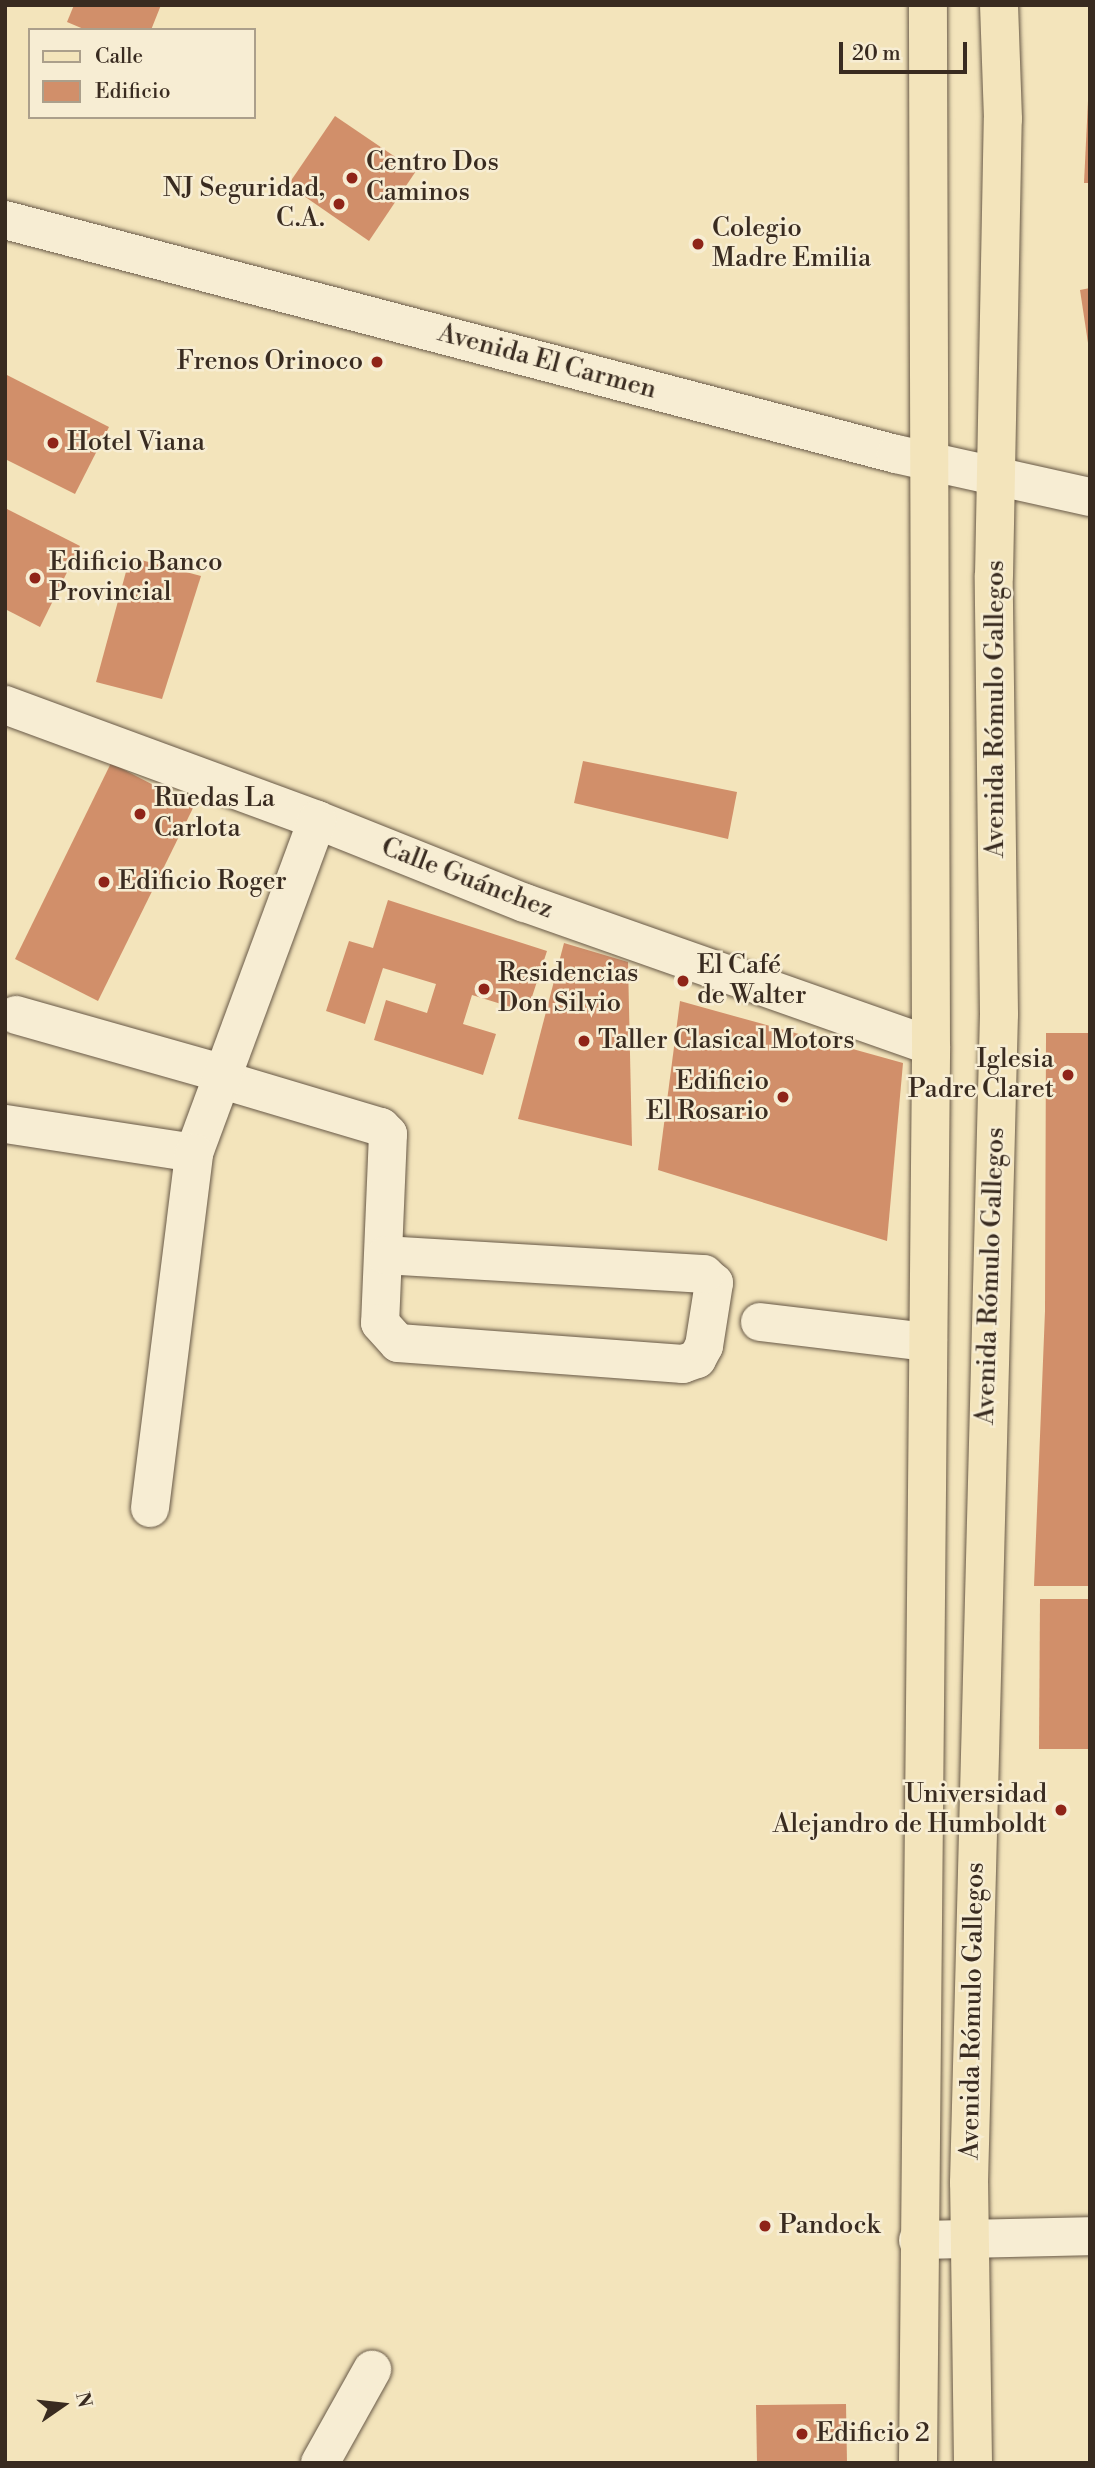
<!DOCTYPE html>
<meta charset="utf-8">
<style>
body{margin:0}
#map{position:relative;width:1095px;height:2468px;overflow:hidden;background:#f3e4bb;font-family:"Libre Bodoni",serif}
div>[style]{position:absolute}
.building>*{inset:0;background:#d18f6a}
.roads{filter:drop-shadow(0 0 2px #685947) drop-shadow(0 0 2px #685947)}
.minor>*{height:38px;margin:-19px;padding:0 19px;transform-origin:19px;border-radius:19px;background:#f7edd3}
.major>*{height:38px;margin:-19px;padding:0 19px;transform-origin:19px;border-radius:19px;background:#f3e4bb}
.dots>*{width:19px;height:19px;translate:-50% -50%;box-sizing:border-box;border:4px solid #f7edd3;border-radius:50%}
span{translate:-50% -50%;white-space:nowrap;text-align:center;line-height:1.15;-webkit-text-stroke:5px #f7edd3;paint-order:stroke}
.poi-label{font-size:26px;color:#392b20}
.left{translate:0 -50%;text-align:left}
.right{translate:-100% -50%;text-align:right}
.street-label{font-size:26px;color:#392b20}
.frame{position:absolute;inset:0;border:7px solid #392b20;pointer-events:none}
.legend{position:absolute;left:28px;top:28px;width:228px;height:91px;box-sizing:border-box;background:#f7edd3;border:2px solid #ab9f8b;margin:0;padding:9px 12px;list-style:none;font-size:21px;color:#392b20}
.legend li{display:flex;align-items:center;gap:14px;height:35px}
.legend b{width:35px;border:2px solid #ab9f8b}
.north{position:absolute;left:28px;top:2370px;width:70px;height:70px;-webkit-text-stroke:5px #f7edd3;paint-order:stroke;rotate:76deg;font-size:19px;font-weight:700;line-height:28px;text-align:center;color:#392b20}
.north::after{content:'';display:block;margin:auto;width:24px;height:32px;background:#392b20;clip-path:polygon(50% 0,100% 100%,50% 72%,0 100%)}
.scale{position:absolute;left:839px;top:42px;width:128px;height:32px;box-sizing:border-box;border:4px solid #392b20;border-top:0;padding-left:9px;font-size:21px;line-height:24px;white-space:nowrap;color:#392b20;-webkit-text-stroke:5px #f7edd3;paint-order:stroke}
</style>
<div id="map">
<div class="building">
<i style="clip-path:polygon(74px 5px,161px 5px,151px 30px,86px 30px,67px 22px)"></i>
<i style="clip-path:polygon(1088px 101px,1090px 101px,1090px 183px,1084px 183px)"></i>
<i style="clip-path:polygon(335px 116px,416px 171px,369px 241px,288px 185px)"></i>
<i style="clip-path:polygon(1090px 288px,1090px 343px,1088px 343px,1080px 290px)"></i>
<i style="clip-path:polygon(5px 374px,109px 427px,75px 494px,5px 459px)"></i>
<i style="clip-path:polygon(5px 508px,80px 546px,40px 627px,5px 609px)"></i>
<i style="clip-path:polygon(130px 557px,201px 576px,162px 699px,96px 682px)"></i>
<i style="clip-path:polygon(583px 761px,737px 792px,728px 839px,574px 803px)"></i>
<i style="clip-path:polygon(111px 763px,194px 806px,98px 1001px,15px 959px)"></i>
<i style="clip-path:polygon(388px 900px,547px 951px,527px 1012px,472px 995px,463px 1024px,496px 1034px,483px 1075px,374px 1040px,386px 1000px,427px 1013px,436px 984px,383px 968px,365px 1024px,326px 1011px,349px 941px,373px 948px)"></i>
<i style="clip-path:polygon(564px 943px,628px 962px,632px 1146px,518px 1119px)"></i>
<i style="clip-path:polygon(680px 1001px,903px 1063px,887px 1241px,658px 1170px)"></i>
<i style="clip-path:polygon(1046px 1033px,1090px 1033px,1090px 1586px,1034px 1586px,1045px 1311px)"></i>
<i style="clip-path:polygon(1040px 1599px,1090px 1599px,1090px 1749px,1039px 1749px)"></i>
<i style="clip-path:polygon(846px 2404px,847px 2463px,757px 2463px,756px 2405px)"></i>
</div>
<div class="roads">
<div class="minor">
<i style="left:5px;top:220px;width:921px;rotate:14.72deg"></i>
<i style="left:896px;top:454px;width:199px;rotate:12.5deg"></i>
<i style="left:5px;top:705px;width:333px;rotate:20.2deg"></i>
<i style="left:317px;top:820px;width:224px;rotate:21.8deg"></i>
<i style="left:525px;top:903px;width:430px;rotate:19.4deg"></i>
<i style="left:16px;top:1015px;width:217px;rotate:15.8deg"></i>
<i style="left:223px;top:1080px;width:165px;rotate:16.6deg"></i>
<i style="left:381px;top:1127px;width:10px;rotate:45deg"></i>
<i style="left:388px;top:1134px;width:189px;rotate:92.4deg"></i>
<i style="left:380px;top:1323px;width:27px;rotate:48deg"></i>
<i style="left:398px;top:1343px;width:286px;rotate:4.2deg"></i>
<i style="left:683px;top:1364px;width:15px;rotate:-20deg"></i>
<i style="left:697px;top:1359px;width:15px;rotate:-62deg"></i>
<i style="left:704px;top:1346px;width:64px;rotate:-81deg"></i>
<i style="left:714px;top:1283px;width:13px;rotate:-138deg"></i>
<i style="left:704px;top:1274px;width:319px;rotate:-176.6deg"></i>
<i style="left:5px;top:1124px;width:191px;rotate:8.7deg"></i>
<i style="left:194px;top:1153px;width:355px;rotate:-69.7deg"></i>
<i style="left:760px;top:1322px;width:169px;rotate:6.8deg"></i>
<i style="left:150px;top:1508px;width:358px;rotate:-82.9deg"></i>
<i style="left:918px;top:2240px;width:172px;rotate:-1.3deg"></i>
<i style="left:320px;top:2463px;width:107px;rotate:-60.8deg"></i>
</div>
<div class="major">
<i style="left:918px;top:2463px;width:1417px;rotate:-89.47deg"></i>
<i style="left:931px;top:1046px;width:1041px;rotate:-90.17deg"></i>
<i style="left:973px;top:2463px;width:280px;rotate:-90.8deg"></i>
<i style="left:969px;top:2183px;width:1169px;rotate:-88.53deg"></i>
<i style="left:999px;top:1014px;width:438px;rotate:-90.7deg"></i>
<i style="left:994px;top:576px;width:457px;rotate:-88.9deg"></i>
<i style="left:1003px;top:119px;width:114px;rotate:-92deg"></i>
</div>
</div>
<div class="dots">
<i style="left:352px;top:178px;background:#8f2418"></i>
<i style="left:339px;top:204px;background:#8f2418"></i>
<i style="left:698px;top:244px;background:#8f2418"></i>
<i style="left:377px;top:362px;background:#8f2418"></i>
<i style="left:53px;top:443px;background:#8f2418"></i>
<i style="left:35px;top:578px;background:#8f2418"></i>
<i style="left:140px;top:814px;background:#8f2418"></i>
<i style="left:104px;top:882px;background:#8f2418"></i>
<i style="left:683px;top:981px;background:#8f2418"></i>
<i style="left:484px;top:989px;background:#8f2418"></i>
<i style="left:584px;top:1041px;background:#8f2418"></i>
<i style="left:1068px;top:1075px;background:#8f2418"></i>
<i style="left:783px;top:1097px;background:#8f2418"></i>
<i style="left:1061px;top:1810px;background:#8f2418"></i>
<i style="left:765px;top:2226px;background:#8f2418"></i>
<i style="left:802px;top:2434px;background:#8f2418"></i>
</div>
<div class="poi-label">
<span class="left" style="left:366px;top:178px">Centro Dos<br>Caminos</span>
<span class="right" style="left:325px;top:204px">NJ Seguridad,<br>C.A.</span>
<span class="left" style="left:712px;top:244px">Colegio<br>Madre Emilia</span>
<span class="right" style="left:363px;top:362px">Frenos Orinoco</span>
<span class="left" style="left:67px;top:443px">Hotel Viana</span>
<span class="left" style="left:49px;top:578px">Edificio Banco<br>Provincial</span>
<span class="left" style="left:154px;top:814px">Ruedas La<br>Carlota</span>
<span class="left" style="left:118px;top:882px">Edificio Roger</span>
<span class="left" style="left:697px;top:981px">El Café<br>de Walter</span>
<span class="left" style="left:498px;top:989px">Residencias<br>Don Silvio</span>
<span class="left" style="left:598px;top:1041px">Taller Clasical Motors</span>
<span class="right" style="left:1054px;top:1075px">Iglesia<br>Padre Claret</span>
<span class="right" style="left:769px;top:1097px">Edificio<br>El Rosario</span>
<span class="right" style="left:1047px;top:1810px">Universidad<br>Alejandro de Humboldt</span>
<span class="left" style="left:779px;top:2226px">Pandock</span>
<span class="left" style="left:816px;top:2434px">Edificio 2</span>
</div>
<div class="street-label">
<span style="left:547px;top:362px;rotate:15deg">Avenida El Carmen</span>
<span style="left:996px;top:709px;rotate:-90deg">Avenida Rómulo Gallegos</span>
<span style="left:467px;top:879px;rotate:21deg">Calle Guánchez</span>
<span style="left:991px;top:1276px;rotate:-88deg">Avenida Rómulo Gallegos</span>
<span style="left:973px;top:2011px;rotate:-89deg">Avenida Rómulo Gallegos</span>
</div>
<div class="frame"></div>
<ul class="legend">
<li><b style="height:9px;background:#f3e4bb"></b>Calle</li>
<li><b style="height:19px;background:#d18f6a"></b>Edificio</li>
</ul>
<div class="north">N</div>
<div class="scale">20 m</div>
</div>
